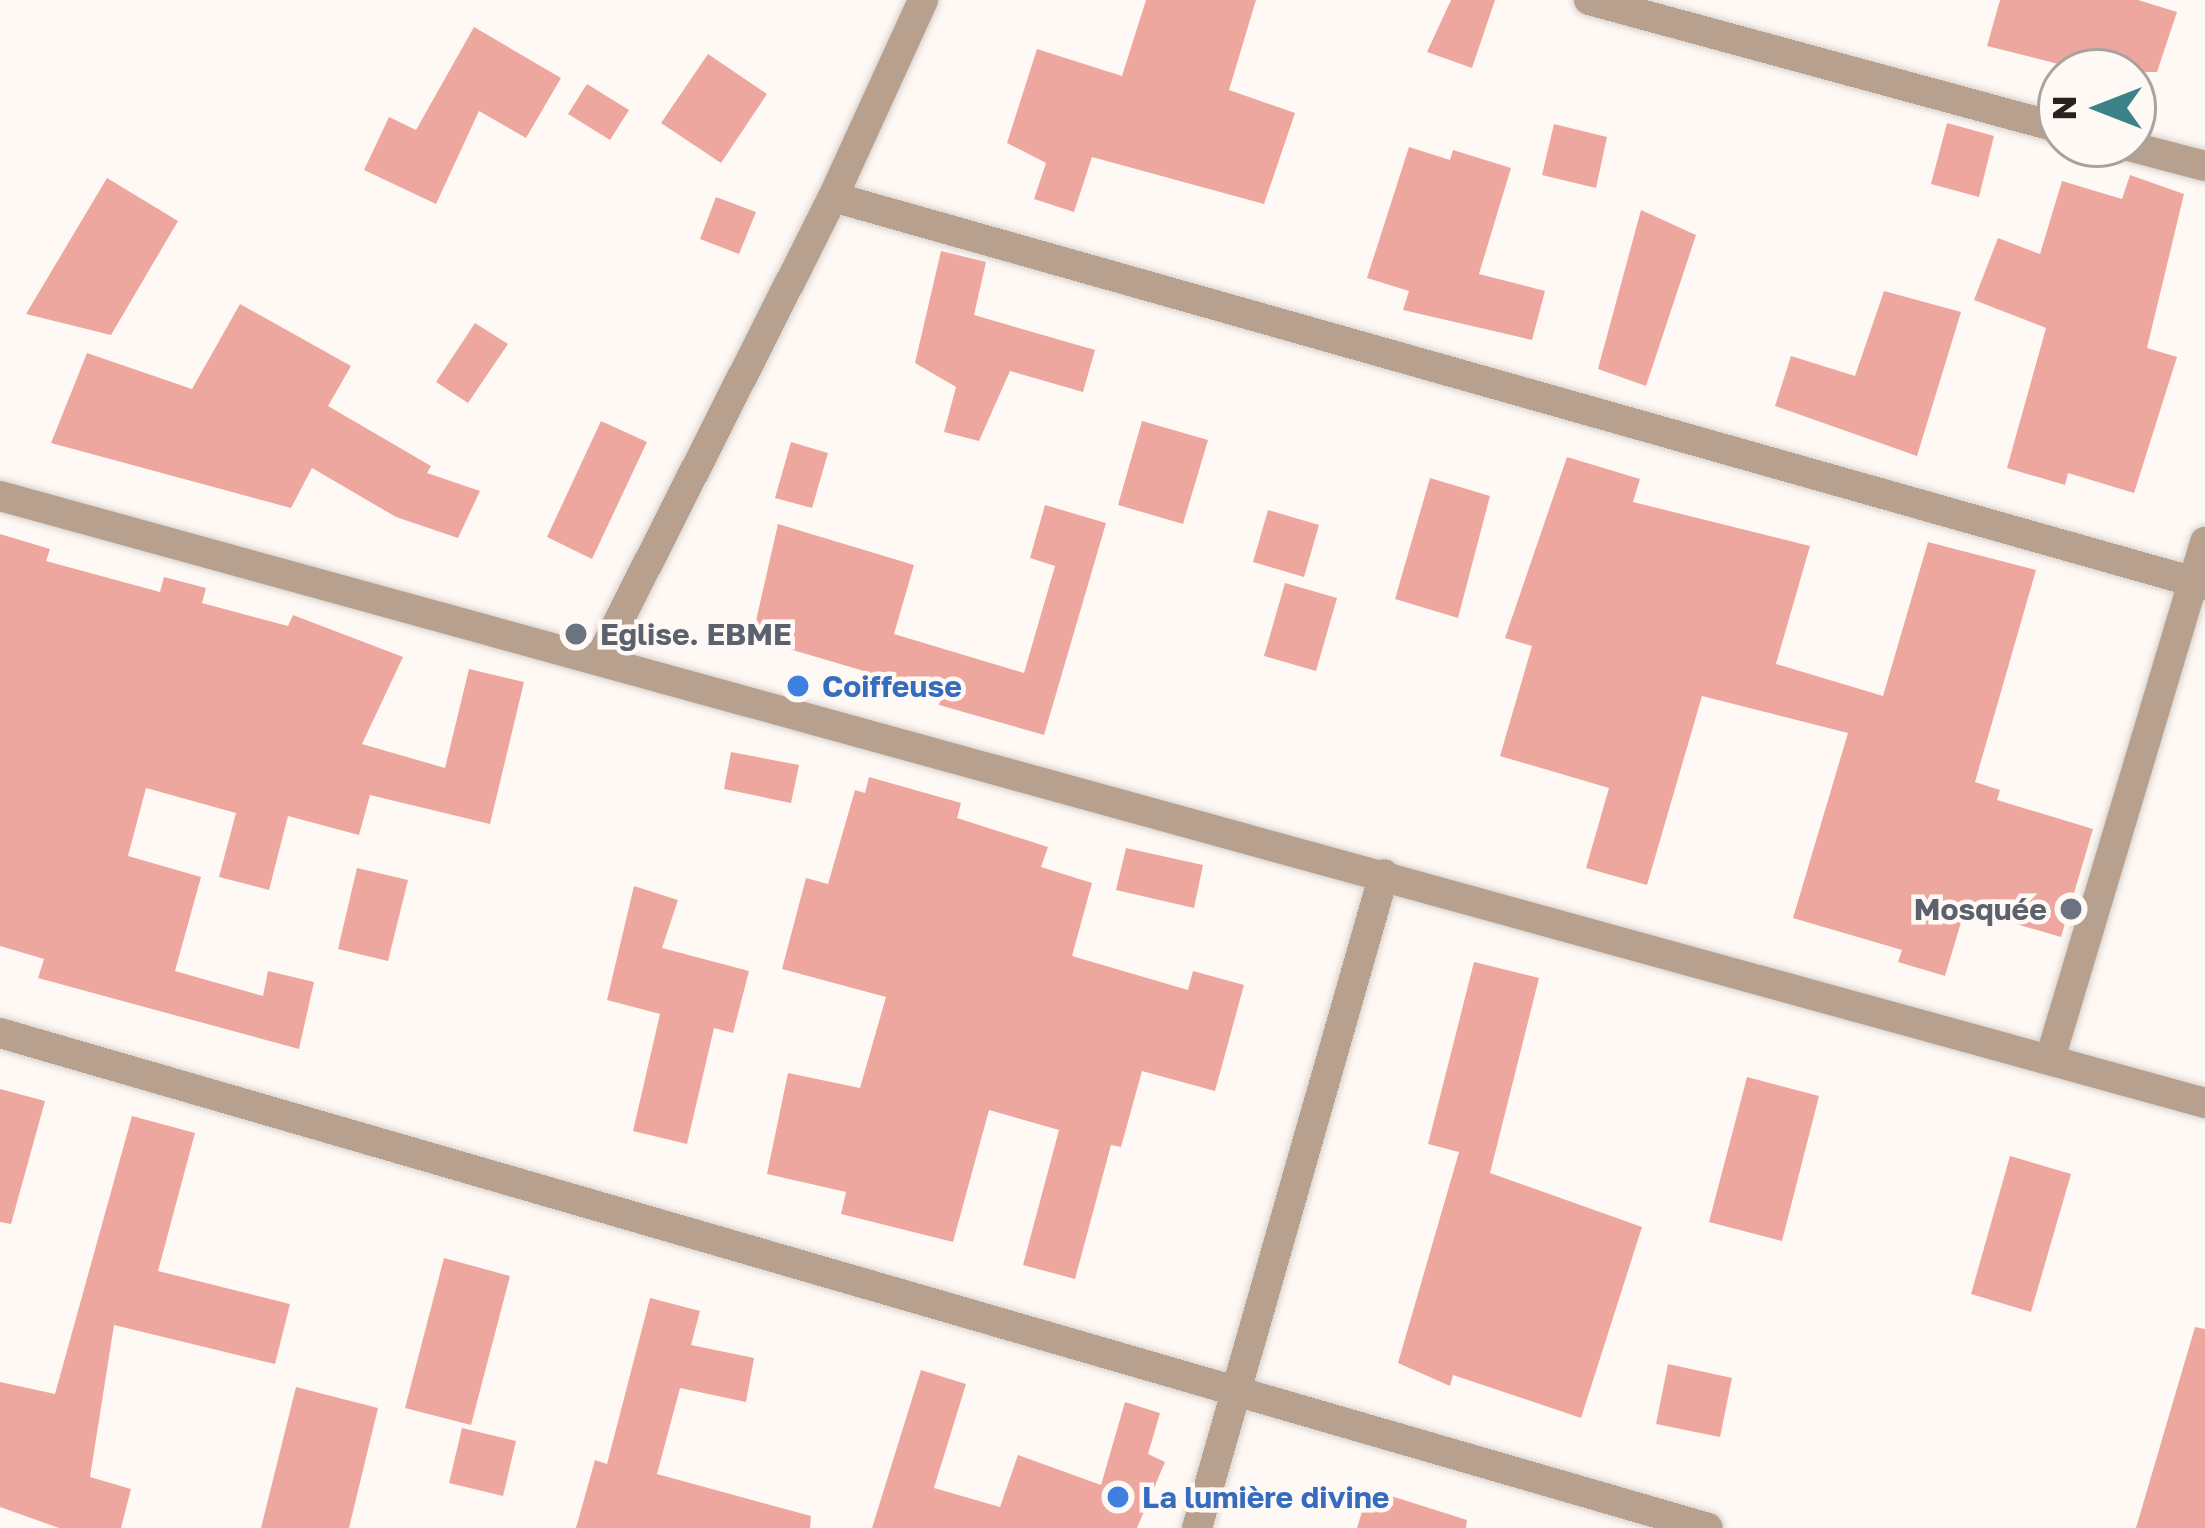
<!DOCTYPE html>
<meta charset="utf-8">
<style>
body{margin:0}
#map{position:relative;width:2205px;height:1528px;overflow:hidden;background:#fff9f5;font-family:"Golos Text",sans-serif}
div>[style]{position:absolute}
.building>*{inset:0;background:#eea79f}
.roads{filter:drop-shadow(0 0 3px #d8d2ce) drop-shadow(0 0 3px #d8d2ce)}
.minor>*{height:30px;margin:-15px;padding:0 15px;transform-origin:15px;border-radius:15px;background:#b8a08e}
.dots>*{width:33px;height:33px;translate:-50% -50%;box-sizing:border-box;border:6px solid #fff9f5;border-radius:50%}
span{translate:-50% -50%;white-space:nowrap;text-align:center;line-height:1.15;-webkit-text-stroke:9px #fff9f5;paint-order:stroke}
.worship-label{font-size:30px;color:#5b616d;font-weight:700}
.left{translate:0 -50%;text-align:left}
.right{translate:-100% -50%;text-align:right}
.shop-label{font-size:30px;color:#366cbe;font-weight:700}
.north{position:absolute;left:2037px;top:48px;width:120px;height:120px;box-sizing:border-box;background:#fff9f5;border:3px solid #a9a39f;border-radius:50%;rotate:270deg;font-size:33px;font-weight:700;line-height:48px;text-align:center;color:#28221f}
.north::after{content:'';display:block;margin:auto;width:42px;height:54px;background:#3b8389;clip-path:polygon(50% 0,100% 100%,50% 72%,0 100%)}
</style>
<div id="map">
<div class="building">
<i style="clip-path:polygon(1146px 0,1256px 0,1229px 90px,1295px 113px,1264px 204px,1092px 157px,1074px 212px,1034px 199px,1046px 163px,1007px 143px,1037px 49px,1122px 76px)"></i>
<i style="clip-path:polygon(1451px 0,1495px 0,1472px 68px,1427px 52px)"></i>
<i style="clip-path:polygon(2000px 0,2138px 0,2177px 12px,2157px 72px,2090px 72px,1987px 46px)"></i>
<i style="clip-path:polygon(474px 27px,561px 78px,526px 138px,479px 111px,436px 204px,364px 170px,389px 117px,416px 130px)"></i>
<i style="clip-path:polygon(708px 54px,767px 94px,721px 163px,661px 123px)"></i>
<i style="clip-path:polygon(587px 84px,629px 110px,610px 140px,568px 114px)"></i>
<i style="clip-path:polygon(1947px 123px,1994px 136px,1979px 197px,1931px 184px)"></i>
<i style="clip-path:polygon(1554px 124px,1607px 137px,1596px 188px,1542px 175px)"></i>
<i style="clip-path:polygon(1409px 147px,1450px 160px,1453px 150px,1511px 168px,1479px 274px,1545px 291px,1532px 340px,1403px 310px,1409px 291px,1367px 278px)"></i>
<i style="clip-path:polygon(2130px 175px,2184px 194px,2147px 348px,2177px 357px,2134px 493px,2068px 473px,2065px 485px,2007px 468px,2046px 328px,1974px 300px,1998px 238px,2040px 254px,2062px 181px,2122px 199px)"></i>
<i style="clip-path:polygon(107px 178px,178px 221px,111px 335px,26px 314px)"></i>
<i style="clip-path:polygon(716px 197px,756px 212px,739px 254px,700px 239px)"></i>
<i style="clip-path:polygon(1641px 210px,1696px 235px,1646px 386px,1598px 369px)"></i>
<i style="clip-path:polygon(941px 251px,986px 262px,974px 315px,1095px 350px,1083px 392px,1010px 371px,979px 441px,944px 432px,956px 387px,915px 363px)"></i>
<i style="clip-path:polygon(1884px 291px,1961px 312px,1917px 456px,1775px 406px,1791px 356px,1855px 376px)"></i>
<i style="clip-path:polygon(240px 304px,351px 366px,328px 406px,431px 466px,427px 473px,480px 491px,458px 538px,396px 517px,312px 468px,291px 508px,51px 443px,87px 353px,192px 389px)"></i>
<i style="clip-path:polygon(475px 323px,508px 344px,468px 403px,436px 382px)"></i>
<i style="clip-path:polygon(601px 421px,647px 442px,592px 559px,547px 537px)"></i>
<i style="clip-path:polygon(1142px 421px,1208px 440px,1183px 524px,1118px 505px)"></i>
<i style="clip-path:polygon(791px 442px,828px 453px,812px 508px,775px 498px)"></i>
<i style="clip-path:polygon(1567px 457px,1640px 479px,1633px 502px,1810px 546px,1776px 664px,1883px 696px,1928px 542px,2036px 570px,1975px 782px,2000px 790px,1997px 800px,2093px 829px,2061px 937px,1965px 909px,1945px 976px,1898px 962px,1902px 950px,1793px 918px,1848px 733px,1702px 696px,1647px 885px,1586px 868px,1609px 788px,1500px 756px,1532px 646px,1505px 638px)"></i>
<i style="clip-path:polygon(1430px 478px,1490px 496px,1458px 618px,1395px 599px)"></i>
<i style="clip-path:polygon(1045px 505px,1106px 523px,1044px 735px,939px 705px,942px 694px,752px 638px,778px 524px,914px 565px,894px 634px,1024px 673px,1055px 566px,1030px 558px)"></i>
<i style="clip-path:polygon(1268px 510px,1319px 525px,1304px 577px,1253px 562px)"></i>
<i style="clip-path:polygon(0 534px,50px 549px,46px 561px,160px 592px,164px 577px,206px 588px,202px 603px,288px 626px,293px 615px,403px 657px,362px 744px,445px 768px,469px 669px,524px 682px,490px 824px,370px 795px,359px 835px,288px 816px,269px 890px,219px 877px,236px 813px,146px 788px,128px 856px,201px 877px,175px 971px,263px 996px,268px 971px,314px 982px,299px 1049px,38px 978px,44px 959px,0 946px)"></i>
<i style="clip-path:polygon(1285px 583px,1337px 598px,1316px 671px,1264px 656px)"></i>
<i style="clip-path:polygon(731px 752px,799px 765px,791px 803px,724px 789px)"></i>
<i style="clip-path:polygon(869px 777px,961px 803px,957px 818px,1048px 847px,1041px 867px,1092px 883px,1072px 956px,1188px 990px,1193px 971px,1244px 985px,1215px 1091px,1142px 1071px,1121px 1147px,1111px 1145px,1075px 1279px,1023px 1265px,1059px 1130px,989px 1110px,953px 1242px,841px 1214px,846px 1192px,767px 1174px,788px 1073px,860px 1088px,886px 997px,782px 969px,806px 878px,828px 884px,855px 790px,865px 793px)"></i>
<i style="clip-path:polygon(1126px 848px,1203px 865px,1194px 908px,1116px 890px)"></i>
<i style="clip-path:polygon(357px 868px,408px 880px,388px 961px,338px 949px)"></i>
<i style="clip-path:polygon(634px 886px,678px 900px,662px 948px,749px 971px,733px 1033px,714px 1028px,687px 1144px,633px 1131px,660px 1014px,607px 1000px)"></i>
<i style="clip-path:polygon(1474px 962px,1539px 978px,1490px 1173px,1642px 1227px,1581px 1418px,1453px 1375px,1450px 1386px,1398px 1363px,1459px 1152px,1428px 1144px)"></i>
<i style="clip-path:polygon(1747px 1077px,1819px 1096px,1782px 1241px,1709px 1222px)"></i>
<i style="clip-path:polygon(0 1089px,45px 1101px,11px 1224px,0 1222px)"></i>
<i style="clip-path:polygon(132px 1116px,195px 1133px,158px 1271px,290px 1304px,275px 1364px,114px 1325px,90px 1477px,131px 1489px,121px 1528px,59px 1528px,0 1507px,0 1382px,55px 1394px)"></i>
<i style="clip-path:polygon(2010px 1156px,2071px 1174px,2031px 1312px,1971px 1294px)"></i>
<i style="clip-path:polygon(444px 1258px,510px 1276px,471px 1425px,405px 1408px)"></i>
<i style="clip-path:polygon(650px 1298px,700px 1311px,691px 1345px,754px 1358px,746px 1402px,680px 1388px,657px 1474px,811px 1516px,810px 1528px,576px 1528px,595px 1460px,607px 1464px)"></i>
<i style="clip-path:polygon(2195px 1327px,2205px 1329px,2205px 1528px,2136px 1528px)"></i>
<i style="clip-path:polygon(1668px 1364px,1732px 1378px,1720px 1437px,1656px 1424px)"></i>
<i style="clip-path:polygon(921px 1370px,966px 1384px,934px 1488px,1000px 1507px,1018px 1455px,1101px 1485px,1125px 1402px,1160px 1413px,1148px 1454px,1165px 1462px,1137px 1528px,872px 1528px)"></i>
<i style="clip-path:polygon(296px 1387px,378px 1408px,349px 1528px,261px 1528px)"></i>
<i style="clip-path:polygon(462px 1428px,516px 1441px,503px 1496px,449px 1483px)"></i>
<i style="clip-path:polygon(1369px 1489px,1467px 1520px,1466px 1528px,1357px 1528px)"></i>
</div>
<div class="roads">
<div class="minor">
<i style="left:1589px;top:0;width:489px;rotate:15.2deg"></i>
<i style="left:2121px;top:144px;width:87px;rotate:14.7deg"></i>
<i style="left:833px;top:197px;width:1426px;rotate:15.79deg"></i>
<i style="left:0;top:496px;width:2287px;rotate:15.39deg"></i>
<i style="left:599px;top:660px;width:519px;rotate:-63.19deg"></i>
<i style="left:833px;top:197px;width:217px;rotate:-65.4deg"></i>
<i style="left:0;top:1033px;width:1778px;rotate:16.16deg"></i>
<i style="left:2050px;top:1059px;width:540px;rotate:-73.31deg"></i>
<i style="left:1197px;top:1528px;width:680px;rotate:-74.04deg"></i>
</div>
</div>
<div class="dots">
<i style="left:576px;top:634px;background:#6b7280"></i>
<i style="left:798px;top:686px;background:#3f7fe0"></i>
<i style="left:2071px;top:909px;background:#6b7280"></i>
<i style="left:1118px;top:1497px;background:#3f7fe0"></i>
</div>
<div class="worship-label">
<span class="left" style="left:600px;top:634px">Eglise. EBME</span>
<span class="right" style="left:2047px;top:909px">Mosquée</span>
</div>
<div class="shop-label">
<span class="left" style="left:822px;top:686px">Coiffeuse</span>
<span class="left" style="left:1142px;top:1497px">La lumière divine</span>
</div>
<div class="north">N</div>
</div>
